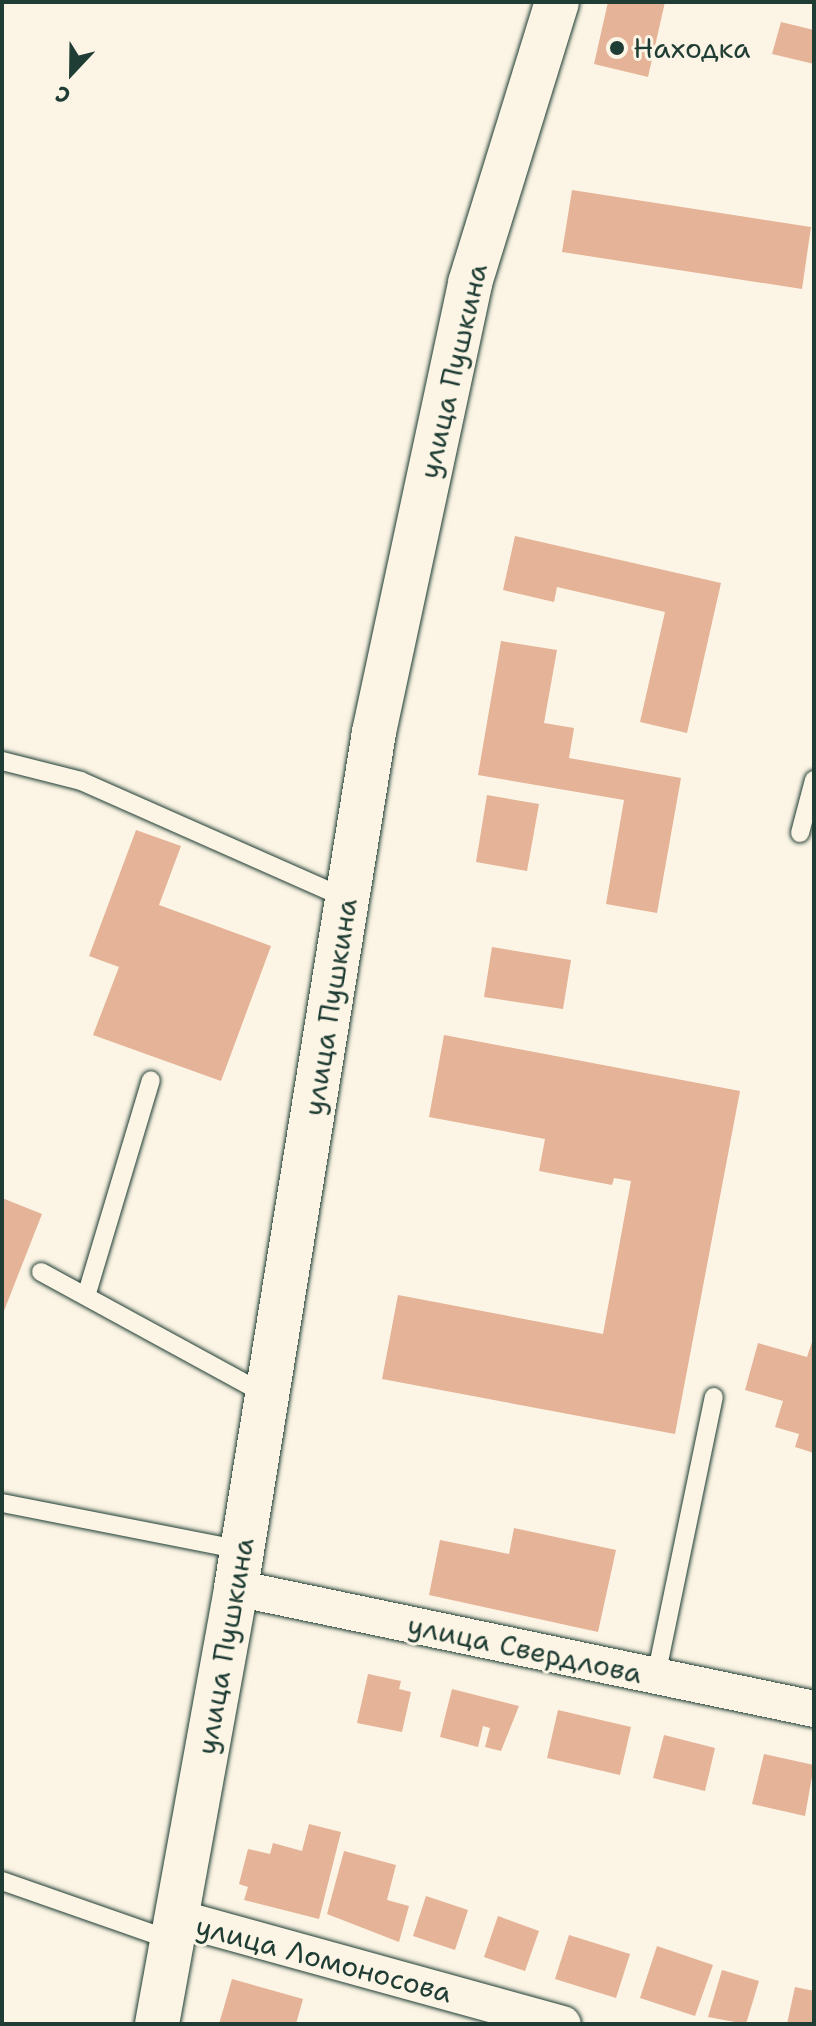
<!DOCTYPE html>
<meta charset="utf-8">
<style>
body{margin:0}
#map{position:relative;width:816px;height:2026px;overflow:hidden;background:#fcf5e5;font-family:"Shantell Sans",sans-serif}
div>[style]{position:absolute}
.building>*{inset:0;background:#e5b397}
.roads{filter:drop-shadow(0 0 2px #1f3d34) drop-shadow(0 0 2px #1f3d34)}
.lane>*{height:18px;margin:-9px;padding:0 9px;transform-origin:9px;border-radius:9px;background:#fcf5e5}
.street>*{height:36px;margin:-18px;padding:0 18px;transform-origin:18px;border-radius:18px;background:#fcf5e5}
.secondary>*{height:44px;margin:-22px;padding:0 22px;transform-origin:22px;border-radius:22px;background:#fcf5e5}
.dots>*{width:22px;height:22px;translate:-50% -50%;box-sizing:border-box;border:4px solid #fcf5e5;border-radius:50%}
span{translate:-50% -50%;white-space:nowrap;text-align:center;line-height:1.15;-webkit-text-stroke:6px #fcf5e5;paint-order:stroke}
.poi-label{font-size:28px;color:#1f3d34}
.left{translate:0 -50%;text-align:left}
.street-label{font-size:28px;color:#1f3d34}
.frame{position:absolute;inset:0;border:4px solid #1f3d34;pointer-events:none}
.north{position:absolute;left:32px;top:32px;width:80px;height:80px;-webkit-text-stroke:6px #fcf5e5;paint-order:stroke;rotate:202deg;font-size:22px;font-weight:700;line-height:32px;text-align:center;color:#1f3d34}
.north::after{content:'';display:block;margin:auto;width:28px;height:36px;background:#1f3d34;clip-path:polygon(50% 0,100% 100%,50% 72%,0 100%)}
</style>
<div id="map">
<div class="building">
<i style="clip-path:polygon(608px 2px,665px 2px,648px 77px,594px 64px)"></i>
<i style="clip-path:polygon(781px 22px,814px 30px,814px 64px,772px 54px)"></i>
<i style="clip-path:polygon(572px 190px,811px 227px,802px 289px,562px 252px)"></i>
<i style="clip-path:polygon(515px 536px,721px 583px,687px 733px,640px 722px,665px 612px,557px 587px,554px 602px,503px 590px)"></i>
<i style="clip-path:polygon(501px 641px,557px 650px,544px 723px,574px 728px,569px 758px,681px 778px,657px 913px,606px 904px,624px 800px,478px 775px)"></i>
<i style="clip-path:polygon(487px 795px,539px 804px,527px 871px,476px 862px)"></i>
<i style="clip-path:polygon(136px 830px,181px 846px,159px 905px,271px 946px,221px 1081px,93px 1035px,119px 967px,89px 956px)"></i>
<i style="clip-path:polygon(492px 947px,571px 960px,563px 1009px,484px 997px)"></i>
<i style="clip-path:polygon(444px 1035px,740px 1091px,675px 1434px,382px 1379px,398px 1295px,603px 1334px,631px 1181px,614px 1178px,612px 1185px,539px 1171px,545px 1139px,429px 1117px)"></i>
<i style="clip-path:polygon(2px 1198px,42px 1214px,2px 1316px)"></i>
<i style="clip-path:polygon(814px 1336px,814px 1453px,795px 1447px,799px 1434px,775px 1427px,783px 1401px,745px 1390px,758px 1343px,807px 1357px)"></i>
<i style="clip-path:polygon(514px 1528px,616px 1550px,598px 1632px,429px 1595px,440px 1540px,509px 1554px)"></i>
<i style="clip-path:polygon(368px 1674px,401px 1681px,399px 1689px,411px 1692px,402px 1732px,357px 1723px)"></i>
<i style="clip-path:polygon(452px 1689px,519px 1706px,501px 1751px,485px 1747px,490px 1728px,483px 1726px,478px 1747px,440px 1737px)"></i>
<i style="clip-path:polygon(558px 1710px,631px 1727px,620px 1775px,547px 1758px)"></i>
<i style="clip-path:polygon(664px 1735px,715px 1748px,705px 1791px,653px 1778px)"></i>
<i style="clip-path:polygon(764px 1754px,814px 1765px,805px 1816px,752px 1804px)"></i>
<i style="clip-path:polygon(309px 1824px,341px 1832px,319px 1919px,244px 1900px,248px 1887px,239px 1884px,248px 1849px,270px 1854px,273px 1843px,302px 1851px)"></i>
<i style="clip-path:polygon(344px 1851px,396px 1865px,387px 1900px,409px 1906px,399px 1942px,327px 1914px)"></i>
<i style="clip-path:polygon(426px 1896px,468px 1910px,455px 1950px,413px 1936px)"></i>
<i style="clip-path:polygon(498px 1916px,539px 1931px,525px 1971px,484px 1957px)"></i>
<i style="clip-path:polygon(569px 1935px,630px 1954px,616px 1998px,555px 1979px)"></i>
<i style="clip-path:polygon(657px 1946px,713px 1965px,695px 2016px,640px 1998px)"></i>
<i style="clip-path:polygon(722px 1970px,759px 1981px,746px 2024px,708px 2017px)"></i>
<i style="clip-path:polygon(232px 1979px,303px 1999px,296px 2024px,219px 2024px)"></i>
<i style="clip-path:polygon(795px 1987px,814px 1991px,814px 2024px,787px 2024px)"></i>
</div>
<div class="roads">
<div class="lane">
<i style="left:2px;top:761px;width:81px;rotate:14.2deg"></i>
<i style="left:81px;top:781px;width:291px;rotate:23.9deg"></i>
<i style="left:800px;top:833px;width:55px;rotate:-75.2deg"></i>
<i style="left:41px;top:1272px;width:257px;rotate:28.6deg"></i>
<i style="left:87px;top:1293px;width:222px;rotate:-73.3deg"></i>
<i style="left:2px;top:1503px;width:245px;rotate:11.1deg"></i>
<i style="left:656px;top:1676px;width:285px;rotate:-78.3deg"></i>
<i style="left:2px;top:1881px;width:181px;rotate:19.3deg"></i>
</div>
<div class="street">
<i style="left:236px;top:1588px;width:591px;rotate:11.82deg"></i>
<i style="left:178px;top:1918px;width:399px;rotate:15.4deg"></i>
</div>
<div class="secondary">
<i style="left:157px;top:2024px;width:443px;rotate:-79.7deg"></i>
<i style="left:236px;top:1588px;width:867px;rotate:-80.84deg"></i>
<i style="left:374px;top:732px;width:459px;rotate:-77.9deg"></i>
<i style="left:470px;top:283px;width:294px;rotate:-72.8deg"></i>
</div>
</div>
<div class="dots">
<i style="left:617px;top:48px;background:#1f3d34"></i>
</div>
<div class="poi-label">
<span class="left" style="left:633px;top:48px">Находка</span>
</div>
<div class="street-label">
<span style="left:453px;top:371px;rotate:-77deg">улица Пушкина</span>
<span style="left:330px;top:1007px;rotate:-81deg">улица Пушкина</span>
<span style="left:225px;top:1646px;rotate:-80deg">улица Пушкина</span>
<span style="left:525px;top:1649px;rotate:12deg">улица Свердлова</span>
<span style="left:324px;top:1959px;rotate:15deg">улица Ломоносова</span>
</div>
<div class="frame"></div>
<div class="north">С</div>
</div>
